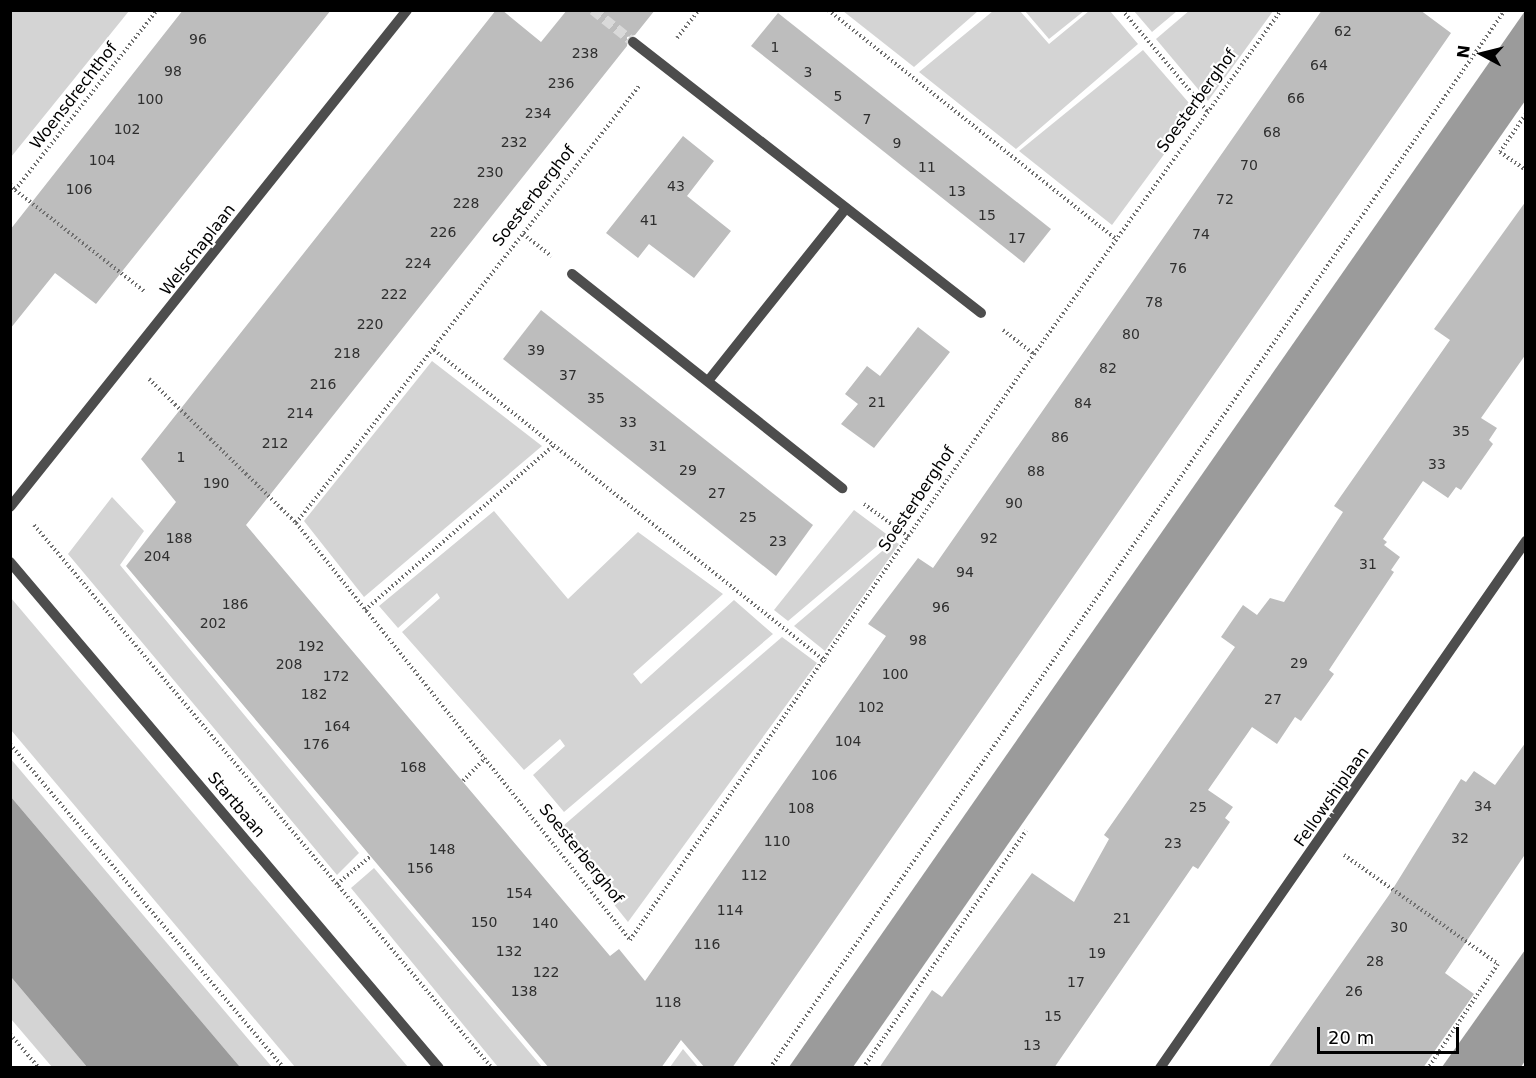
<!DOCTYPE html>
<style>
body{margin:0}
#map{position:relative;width:1536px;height:1078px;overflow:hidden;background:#fff;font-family:"DejaVu Sans",sans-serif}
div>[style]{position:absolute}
.green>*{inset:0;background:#d4d4d4}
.water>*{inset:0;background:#9b9b9b}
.building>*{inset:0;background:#bdbdbd}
.minor-tunnel>*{height:10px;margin-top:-5px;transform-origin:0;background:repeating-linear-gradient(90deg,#d9d9d9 0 10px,transparent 0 15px)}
.path>*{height:4px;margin-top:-2px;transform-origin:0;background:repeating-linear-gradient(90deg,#6f6f6f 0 1.5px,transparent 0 4.5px)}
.minor>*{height:10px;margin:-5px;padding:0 5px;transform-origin:5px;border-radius:5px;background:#4d4d4d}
span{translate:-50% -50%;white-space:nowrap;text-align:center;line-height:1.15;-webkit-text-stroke:4.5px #fff;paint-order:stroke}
.number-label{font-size:14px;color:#2f2f2f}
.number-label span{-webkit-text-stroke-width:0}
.street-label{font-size:16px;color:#000}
.frame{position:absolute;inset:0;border:12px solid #000;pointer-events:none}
.north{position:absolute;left:1452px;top:24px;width:60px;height:60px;-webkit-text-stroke:4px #fff;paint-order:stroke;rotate:277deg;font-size:16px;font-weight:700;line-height:24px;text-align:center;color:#000}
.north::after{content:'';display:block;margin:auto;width:21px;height:27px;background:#000;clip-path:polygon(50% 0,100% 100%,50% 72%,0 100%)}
.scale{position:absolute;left:1317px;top:1027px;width:142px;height:27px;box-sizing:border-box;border:3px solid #000;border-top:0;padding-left:8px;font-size:18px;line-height:21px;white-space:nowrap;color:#000;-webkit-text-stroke:4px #fff;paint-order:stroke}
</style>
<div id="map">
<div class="green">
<i style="clip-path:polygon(1190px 10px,1273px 11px,1208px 101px,1156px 39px)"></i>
<i style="clip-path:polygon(10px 11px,129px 11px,11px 157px,10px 157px)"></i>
<i style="clip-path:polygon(843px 11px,843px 10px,978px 11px,914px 67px)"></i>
<i style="clip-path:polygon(993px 11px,1020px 11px,1049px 44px,1089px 11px,1110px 11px,1138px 44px,1016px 149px,919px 72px)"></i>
<i style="clip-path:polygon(1025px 11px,1084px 11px,1049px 39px)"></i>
<i style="clip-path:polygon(1134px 11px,1177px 11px,1152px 32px)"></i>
<i style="clip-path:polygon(1143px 50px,1196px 111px,1112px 225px,1019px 151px)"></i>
<i style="clip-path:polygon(432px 361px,542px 446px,364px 597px,304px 521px)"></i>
<i style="clip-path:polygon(112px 497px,144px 531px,120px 565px,359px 853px,337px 875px,68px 554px)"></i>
<i style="clip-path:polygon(854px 510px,889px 536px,788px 621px,774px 610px)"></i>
<i style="clip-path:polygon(494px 511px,568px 599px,638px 532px,723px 594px,633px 674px,641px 684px,734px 600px,773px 634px,564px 812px,533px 775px,565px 746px,560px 739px,524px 770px,402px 632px,440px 598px,437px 593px,398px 628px,379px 606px)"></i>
<i style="clip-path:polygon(894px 541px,899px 544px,825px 651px,794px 626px)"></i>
<i style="clip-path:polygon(10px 598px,11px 598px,408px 1067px,295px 1067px,11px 730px)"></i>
<i style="clip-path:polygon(782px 637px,817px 663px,628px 922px,556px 832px)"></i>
<i style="clip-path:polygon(10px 758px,272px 1067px,240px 1067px,11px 797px)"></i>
<i style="clip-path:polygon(374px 868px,542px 1067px,498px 1067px,351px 888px)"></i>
<i style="clip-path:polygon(10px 977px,11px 977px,87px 1067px,52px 1067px,11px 1019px)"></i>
<i style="clip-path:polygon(683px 1049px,698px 1067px,670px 1067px)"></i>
</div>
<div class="water">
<i style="clip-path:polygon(1525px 11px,1525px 101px,853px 1067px,789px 1067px)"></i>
<i style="clip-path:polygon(10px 797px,11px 797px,240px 1067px,87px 1067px,11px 977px)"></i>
<i style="clip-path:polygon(1525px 950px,1525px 1061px,1521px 1067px,1442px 1067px)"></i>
</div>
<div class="building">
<i style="clip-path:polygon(183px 10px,331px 10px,96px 304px,55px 273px,10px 329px,10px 230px)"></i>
<i style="clip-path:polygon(496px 10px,502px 10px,541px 42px,567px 10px,655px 10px,635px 35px,627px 37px,627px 46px,246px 525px,610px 956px,619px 949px,645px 981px,886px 636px,868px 624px,918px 558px,933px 568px,1322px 10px,1420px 10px,1451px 33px,732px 1068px,705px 1068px,681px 1040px,661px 1068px,549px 1068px,126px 566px,176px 502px,141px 459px)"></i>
<i style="clip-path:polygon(778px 13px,1051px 229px,1024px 263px,751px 46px)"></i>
<i style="clip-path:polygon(683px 136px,714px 161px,687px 196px,731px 231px,694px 278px,649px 244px,638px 258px,606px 233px)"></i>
<i style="clip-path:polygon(1526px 201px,1526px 354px,1481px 418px,1497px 428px,1489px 440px,1493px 444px,1461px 490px,1456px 487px,1448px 498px,1423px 481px,1383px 539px,1387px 542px,1384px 545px,1400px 557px,1391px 570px,1394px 572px,1329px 670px,1334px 674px,1301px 721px,1295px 717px,1277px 744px,1252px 727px,1208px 790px,1233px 807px,1225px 818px,1230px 822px,1198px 869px,1193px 866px,1054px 1068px,879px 1068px,932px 990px,942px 997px,1032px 873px,1074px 902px,1109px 839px,1104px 835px,1235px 647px,1221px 637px,1243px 605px,1257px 615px,1270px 598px,1284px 602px,1343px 512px,1334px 506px,1450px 340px,1434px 329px)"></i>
<i style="clip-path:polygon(541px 310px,813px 525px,776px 576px,503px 359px)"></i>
<i style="clip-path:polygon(918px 327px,950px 352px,874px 448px,841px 424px,858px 404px,845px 394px,867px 366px,880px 376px)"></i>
<i style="clip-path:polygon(1526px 742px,1526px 853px,1445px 973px,1474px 994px,1423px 1068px,1268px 1068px,1389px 895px,1461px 779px,1466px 782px,1474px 771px,1495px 785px)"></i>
</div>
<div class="minor-tunnel">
<i style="left:593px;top:10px;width:51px;rotate:38.7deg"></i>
</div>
<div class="path">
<i style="left:828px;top:10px;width:368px;rotate:38.5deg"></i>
<i style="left:1122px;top:10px;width:133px;rotate:49.9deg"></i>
<i style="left:677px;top:38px;width:36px;rotate:-52deg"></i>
<i style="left:1526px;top:114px;width:46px;rotate:124.4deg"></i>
<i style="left:1500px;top:152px;width:32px;rotate:35deg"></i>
<i style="left:10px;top:184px;width:8px;rotate:50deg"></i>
<i style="left:15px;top:190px;width:229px;rotate:-51.7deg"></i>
<i style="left:15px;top:190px;width:164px;rotate:38.1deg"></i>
<i style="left:523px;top:234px;width:36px;rotate:38deg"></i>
<i style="left:1003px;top:330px;width:39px;rotate:38deg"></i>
<i style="left:434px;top:350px;width:500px;rotate:38.5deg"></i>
<i style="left:149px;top:379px;width:206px;rotate:44.4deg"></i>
<i style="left:296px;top:523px;width:534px;rotate:51.31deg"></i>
<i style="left:630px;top:940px;width:712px;rotate:-55.42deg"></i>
<i style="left:1034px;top:354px;width:423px;rotate:-54.3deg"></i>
<i style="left:864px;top:504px;width:56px;rotate:36.3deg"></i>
<i style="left:296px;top:523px;width:556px;rotate:-51.87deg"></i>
<i style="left:34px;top:525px;width:710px;rotate:49.85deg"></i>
<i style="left:365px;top:610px;width:251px;rotate:-41.1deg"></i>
<i style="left:10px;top:744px;width:424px;rotate:49.8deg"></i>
<i style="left:463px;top:781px;width:32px;rotate:-46deg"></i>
<i style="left:1344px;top:855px;width:189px;rotate:35.3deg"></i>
<i style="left:1498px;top:964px;width:125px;rotate:123.9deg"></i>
<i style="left:337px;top:884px;width:44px;rotate:-39.5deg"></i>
<i style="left:10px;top:1034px;width:45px;rotate:49.5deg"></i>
<i style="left:770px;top:1068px;width:1288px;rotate:-55.21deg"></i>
<i style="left:863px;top:1068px;width:288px;rotate:-55.5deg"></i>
</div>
<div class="minor">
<i style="left:633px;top:42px;width:441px;rotate:37.9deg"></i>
<i style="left:572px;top:274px;width:345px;rotate:38.4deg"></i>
<i style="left:708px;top:381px;width:221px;rotate:-51.4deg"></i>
<i style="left:10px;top:507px;width:636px;rotate:-51.38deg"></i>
<i style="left:10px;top:562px;width:663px;rotate:49.71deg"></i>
<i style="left:1160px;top:1068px;width:642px;rotate:-55.22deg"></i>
</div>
<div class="number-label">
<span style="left:1343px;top:31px">62</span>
<span style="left:198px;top:39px">96</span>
<span style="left:775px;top:47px">1</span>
<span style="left:585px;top:53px">238</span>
<span style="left:1319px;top:65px">64</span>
<span style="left:173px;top:71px">98</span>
<span style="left:808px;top:72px">3</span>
<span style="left:561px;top:83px">236</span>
<span style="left:838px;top:96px">5</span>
<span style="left:1296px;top:98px">66</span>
<span style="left:150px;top:99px">100</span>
<span style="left:538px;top:113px">234</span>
<span style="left:867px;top:119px">7</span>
<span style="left:127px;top:129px">102</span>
<span style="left:1272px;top:132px">68</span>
<span style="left:514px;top:142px">232</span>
<span style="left:897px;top:143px">9</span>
<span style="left:102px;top:160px">104</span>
<span style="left:1249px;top:165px">70</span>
<span style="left:927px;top:167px">11</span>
<span style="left:490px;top:172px">230</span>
<span style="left:676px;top:186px">43</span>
<span style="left:79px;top:189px">106</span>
<span style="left:957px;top:191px">13</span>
<span style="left:1225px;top:199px">72</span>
<span style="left:466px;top:203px">228</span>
<span style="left:987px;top:215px">15</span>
<span style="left:649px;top:220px">41</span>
<span style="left:443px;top:232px">226</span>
<span style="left:1201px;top:234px">74</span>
<span style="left:1017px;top:238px">17</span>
<span style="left:418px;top:263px">224</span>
<span style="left:1178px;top:268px">76</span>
<span style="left:394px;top:294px">222</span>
<span style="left:1154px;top:302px">78</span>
<span style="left:370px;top:324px">220</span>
<span style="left:1131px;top:334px">80</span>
<span style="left:536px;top:350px">39</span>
<span style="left:347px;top:353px">218</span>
<span style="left:1108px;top:368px">82</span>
<span style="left:568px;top:375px">37</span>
<span style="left:323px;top:384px">216</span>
<span style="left:596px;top:398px">35</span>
<span style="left:877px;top:402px">21</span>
<span style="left:1083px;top:403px">84</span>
<span style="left:300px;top:413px">214</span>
<span style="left:628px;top:422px">33</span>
<span style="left:1461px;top:431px">35</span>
<span style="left:1060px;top:437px">86</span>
<span style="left:275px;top:443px">212</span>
<span style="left:658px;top:446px">31</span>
<span style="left:181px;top:457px">1</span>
<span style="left:1437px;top:464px">33</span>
<span style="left:688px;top:470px">29</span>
<span style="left:1036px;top:471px">88</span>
<span style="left:216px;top:483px">190</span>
<span style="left:717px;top:493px">27</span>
<span style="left:1014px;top:503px">90</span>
<span style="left:748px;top:517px">25</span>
<span style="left:179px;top:538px">188</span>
<span style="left:989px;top:538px">92</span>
<span style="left:778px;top:541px">23</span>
<span style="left:157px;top:556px">204</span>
<span style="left:1368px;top:564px">31</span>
<span style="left:965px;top:572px">94</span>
<span style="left:235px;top:604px">186</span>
<span style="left:941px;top:607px">96</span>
<span style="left:213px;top:623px">202</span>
<span style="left:918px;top:640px">98</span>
<span style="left:311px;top:646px">192</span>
<span style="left:1299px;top:663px">29</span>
<span style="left:289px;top:664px">208</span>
<span style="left:895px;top:674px">100</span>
<span style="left:336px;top:676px">172</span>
<span style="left:314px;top:694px">182</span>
<span style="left:1273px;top:699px">27</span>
<span style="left:871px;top:707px">102</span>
<span style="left:337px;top:726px">164</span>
<span style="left:848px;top:741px">104</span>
<span style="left:316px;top:744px">176</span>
<span style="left:413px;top:767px">168</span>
<span style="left:824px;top:775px">106</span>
<span style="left:1483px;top:806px">34</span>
<span style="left:1198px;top:807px">25</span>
<span style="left:801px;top:808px">108</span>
<span style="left:1460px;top:838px">32</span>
<span style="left:777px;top:841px">110</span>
<span style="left:1173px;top:843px">23</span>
<span style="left:442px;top:849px">148</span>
<span style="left:420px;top:868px">156</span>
<span style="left:754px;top:875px">112</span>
<span style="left:519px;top:893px">154</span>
<span style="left:730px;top:910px">114</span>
<span style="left:1122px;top:918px">21</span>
<span style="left:484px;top:922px">150</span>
<span style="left:545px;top:923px">140</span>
<span style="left:1399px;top:927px">30</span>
<span style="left:707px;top:944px">116</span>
<span style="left:509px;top:951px">132</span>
<span style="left:1097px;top:953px">19</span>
<span style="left:1375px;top:961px">28</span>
<span style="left:546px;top:972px">122</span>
<span style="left:1076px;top:982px">17</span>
<span style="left:524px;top:991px">138</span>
<span style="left:1354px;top:991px">26</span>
<span style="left:668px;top:1002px">118</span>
<span style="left:1053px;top:1016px">15</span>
<span style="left:1032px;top:1045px">13</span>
</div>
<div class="street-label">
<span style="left:74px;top:96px;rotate:-52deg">Woensdrechthof</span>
<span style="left:1197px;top:101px;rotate:-54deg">Soesterberghof</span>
<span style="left:534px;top:196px;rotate:-52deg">Soesterberghof</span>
<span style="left:198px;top:250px;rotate:-52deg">Welschaplaan</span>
<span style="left:917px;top:499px;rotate:-56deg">Soesterberghof</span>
<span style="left:1332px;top:797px;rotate:-55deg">Fellowshiplaan</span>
<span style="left:236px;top:805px;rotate:50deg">Startbaan</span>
<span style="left:581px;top:854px;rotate:51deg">Soesterberghof</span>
</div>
<div class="frame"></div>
<div class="north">N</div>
<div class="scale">20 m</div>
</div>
